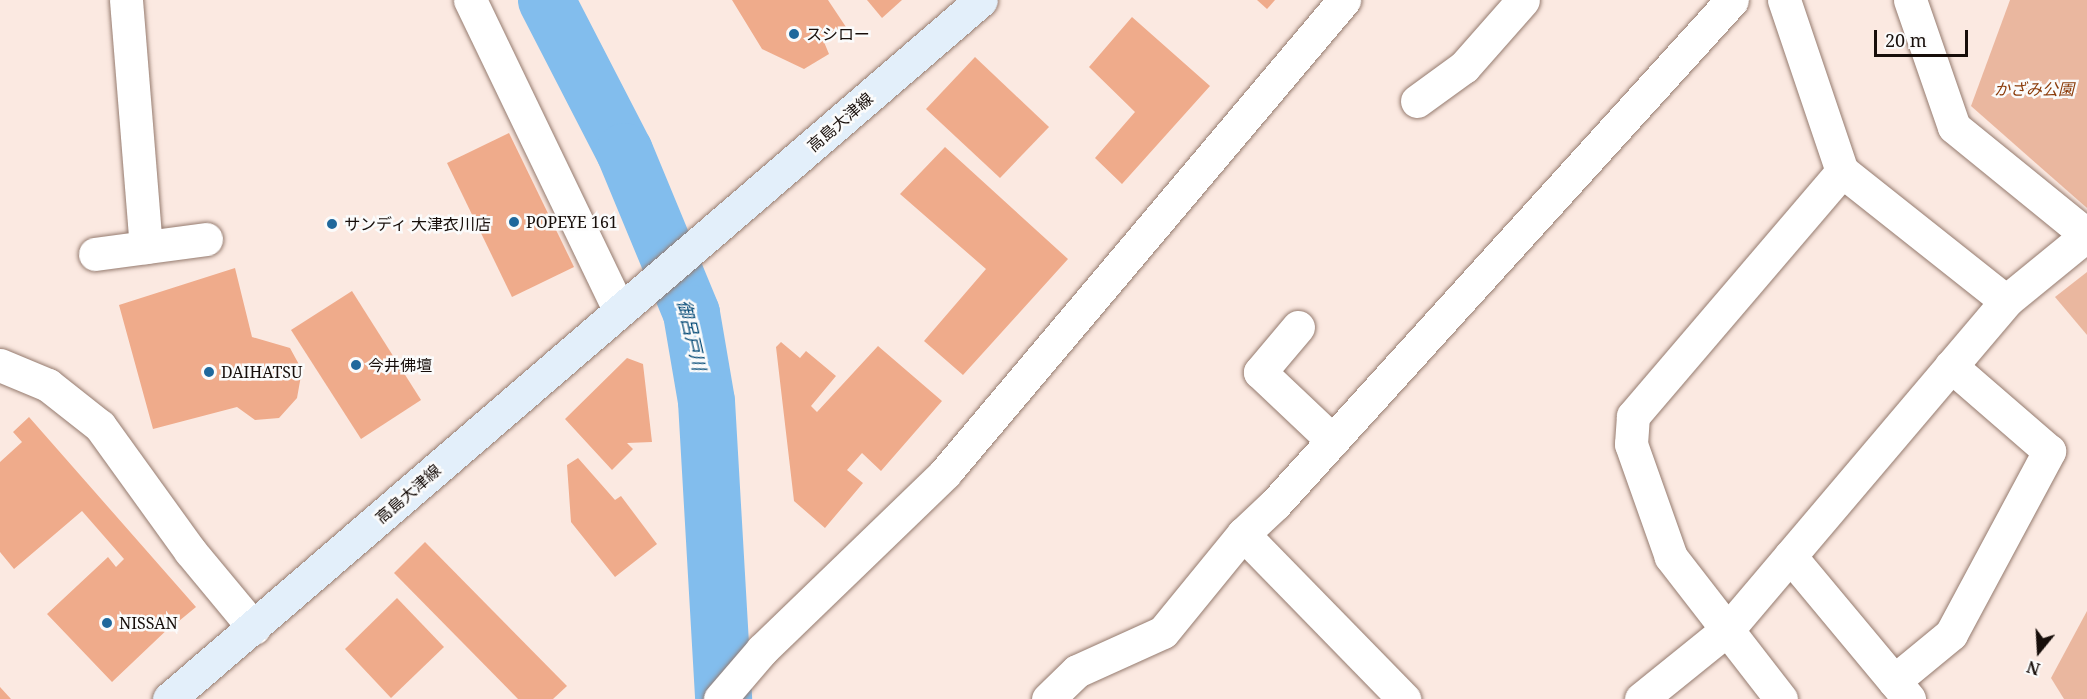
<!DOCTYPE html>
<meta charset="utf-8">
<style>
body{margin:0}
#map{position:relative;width:2087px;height:699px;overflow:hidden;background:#fbe9e1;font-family:"Noto Serif","Noto Sans JP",serif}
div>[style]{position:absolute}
.green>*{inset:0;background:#eab79f}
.river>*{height:57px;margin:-28.5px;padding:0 28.5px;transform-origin:28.5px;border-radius:28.5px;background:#82bded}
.building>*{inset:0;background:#efab8b}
.roads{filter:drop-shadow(0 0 2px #957b6f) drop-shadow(0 0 2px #957b6f)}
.minor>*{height:33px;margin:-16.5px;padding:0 16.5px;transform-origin:16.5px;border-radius:16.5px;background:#fff}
.secondary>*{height:33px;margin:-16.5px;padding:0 16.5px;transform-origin:16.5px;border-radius:16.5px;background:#e3effa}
.dots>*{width:16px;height:16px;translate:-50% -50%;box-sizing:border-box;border:3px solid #fbfbfb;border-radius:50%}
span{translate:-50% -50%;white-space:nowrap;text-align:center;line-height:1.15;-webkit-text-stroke:5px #fbfbfb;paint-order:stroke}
.poi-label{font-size:16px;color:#170e0a}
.left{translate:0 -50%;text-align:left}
.park-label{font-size:16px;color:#8b3b09;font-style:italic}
.street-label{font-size:16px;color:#170e0a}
.water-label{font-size:18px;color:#004774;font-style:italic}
.north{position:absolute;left:2009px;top:621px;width:60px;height:60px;-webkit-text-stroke:4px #fbfbfb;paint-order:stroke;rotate:198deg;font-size:16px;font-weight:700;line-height:24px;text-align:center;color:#170e0a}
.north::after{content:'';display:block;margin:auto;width:21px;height:27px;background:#170e0a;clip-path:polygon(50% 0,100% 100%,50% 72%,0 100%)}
.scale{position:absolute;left:1874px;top:30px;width:94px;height:27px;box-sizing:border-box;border:3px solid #170e0a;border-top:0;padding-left:8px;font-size:18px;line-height:21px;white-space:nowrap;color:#170e0a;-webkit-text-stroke:4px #fbfbfb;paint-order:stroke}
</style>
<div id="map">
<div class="green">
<i style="clip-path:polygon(2010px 0,2087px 0,2087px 208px,1971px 106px)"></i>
<i style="clip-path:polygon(2087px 272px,2087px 335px,2055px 297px)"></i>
<i style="clip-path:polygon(2087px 611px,2087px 699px,2064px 699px,2051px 678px)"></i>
</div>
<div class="river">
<i style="left:546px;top:0;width:170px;rotate:62.7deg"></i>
<i style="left:624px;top:151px;width:175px;rotate:67.5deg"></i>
<i style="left:691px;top:313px;width:89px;rotate:80.3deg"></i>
<i style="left:706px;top:401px;width:298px;rotate:86.7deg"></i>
</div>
<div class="building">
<i style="clip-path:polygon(732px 0,828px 0,846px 27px,824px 42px,829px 54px,804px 69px,762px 49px)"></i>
<i style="clip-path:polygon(867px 0,902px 0,882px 18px)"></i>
<i style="clip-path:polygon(1257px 0,1275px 0,1267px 9px)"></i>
<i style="clip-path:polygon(1132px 17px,1210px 86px,1122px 184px,1095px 158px,1135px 112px,1089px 67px)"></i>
<i style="clip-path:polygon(975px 57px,1049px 127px,1000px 178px,926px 109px)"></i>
<i style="clip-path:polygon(509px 133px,574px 267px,512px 297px,447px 163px)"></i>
<i style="clip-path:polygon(945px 147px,1068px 259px,963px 375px,924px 341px,986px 269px,900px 194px)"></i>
<i style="clip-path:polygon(235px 268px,252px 337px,290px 348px,302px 370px,297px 398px,279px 418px,255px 420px,237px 407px,153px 429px,119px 305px)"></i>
<i style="clip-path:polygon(352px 291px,421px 400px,361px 439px,291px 330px)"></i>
<i style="clip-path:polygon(781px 342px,800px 358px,806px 351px,836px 376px,811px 406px,817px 412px,878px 346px,942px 401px,881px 471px,862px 453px,847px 470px,863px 483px,825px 528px,794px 501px,776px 347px)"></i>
<i style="clip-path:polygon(627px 358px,643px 364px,652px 442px,627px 443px,633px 449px,612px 470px,565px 419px)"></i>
<i style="clip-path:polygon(29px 417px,196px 607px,179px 621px,172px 614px,167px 619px,172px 625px,112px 682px,47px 614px,108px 557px,116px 567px,124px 559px,82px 511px,14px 569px,0 552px,0 462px,22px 442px,13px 432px)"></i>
<i style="clip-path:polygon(578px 458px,615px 500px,621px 496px,657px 544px,615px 577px,571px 522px,567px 465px)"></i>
<i style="clip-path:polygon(425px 542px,567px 686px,553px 699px,518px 699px,394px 573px)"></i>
<i style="clip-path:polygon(397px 598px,444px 647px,391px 698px,345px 649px)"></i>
<i style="clip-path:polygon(0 687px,11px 699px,0 699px)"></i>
</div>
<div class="roads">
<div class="minor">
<i style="left:126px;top:0;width:248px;rotate:85.4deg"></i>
<i style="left:470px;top:0;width:343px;rotate:64.3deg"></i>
<i style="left:1784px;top:0;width:181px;rotate:71.3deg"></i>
<i style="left:1842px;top:171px;width:209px;rotate:38.4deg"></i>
<i style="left:1910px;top:0;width:134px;rotate:70.9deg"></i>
<i style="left:1954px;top:127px;width:171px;rotate:39.1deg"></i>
<i style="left:1417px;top:101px;width:58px;rotate:-35.9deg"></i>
<i style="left:1464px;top:67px;width:89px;rotate:-48.6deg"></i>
<i style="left:95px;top:254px;width:112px;rotate:-7.7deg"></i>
<i style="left:1298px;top:327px;width:59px;rotate:130.2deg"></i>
<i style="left:1260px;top:372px;width:100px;rotate:43.4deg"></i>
<i style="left:0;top:365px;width:52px;rotate:22.6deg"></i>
<i style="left:48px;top:385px;width:66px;rotate:38.3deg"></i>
<i style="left:100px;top:426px;width:154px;rotate:54.2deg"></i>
<i style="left:190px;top:551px;width:100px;rotate:50.3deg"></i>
<i style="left:1243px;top:534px;width:231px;rotate:45.7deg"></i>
<i style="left:1790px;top:556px;width:186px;rotate:50.2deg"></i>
<i style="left:1894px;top:681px;width:74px;rotate:-39.5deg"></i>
<i style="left:1951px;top:634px;width:208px;rotate:-61.8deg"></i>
<i style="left:2049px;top:451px;width:130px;rotate:-139.1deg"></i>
<i style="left:720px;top:699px;width:65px;rotate:-49.4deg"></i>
<i style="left:762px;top:650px;width:255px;rotate:-44deg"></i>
<i style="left:945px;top:473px;width:619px;rotate:-49.85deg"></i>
<i style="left:1048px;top:699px;width:40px;rotate:-44deg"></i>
<i style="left:1077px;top:671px;width:94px;rotate:-24.4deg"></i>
<i style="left:1163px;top:632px;width:127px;rotate:-50.8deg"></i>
<i style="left:1243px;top:534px;width:44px;rotate:-43.2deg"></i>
<i style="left:1275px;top:504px;width:680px;rotate:-47.8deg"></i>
<i style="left:1641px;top:699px;width:113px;rotate:-38.9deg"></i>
<i style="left:1729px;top:628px;width:429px;rotate:-49.7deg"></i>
<i style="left:2006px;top:301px;width:104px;rotate:-39.2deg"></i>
<i style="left:1781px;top:699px;width:180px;rotate:-127.8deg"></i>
<i style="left:1671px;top:557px;width:120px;rotate:-109.5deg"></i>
<i style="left:1631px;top:444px;width:28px;rotate:-86deg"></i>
<i style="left:1633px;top:416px;width:322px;rotate:-49.5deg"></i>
</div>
<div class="secondary">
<i style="left:169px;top:699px;width:1071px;rotate:-40.72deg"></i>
</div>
</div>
<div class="dots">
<i style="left:794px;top:34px;background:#1f689c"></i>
<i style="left:514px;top:222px;background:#1f689c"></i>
<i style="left:332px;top:224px;background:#1f689c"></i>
<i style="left:356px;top:365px;background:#1f689c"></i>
<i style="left:209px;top:372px;background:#1f689c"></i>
<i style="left:107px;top:623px;background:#1f689c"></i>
</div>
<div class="poi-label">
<span class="left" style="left:806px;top:34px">スシロー</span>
<span class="left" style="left:526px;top:222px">POPEYE 161</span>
<span class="left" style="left:344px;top:224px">サンディ 大津衣川店</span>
<span class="left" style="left:368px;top:365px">今井佛壇</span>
<span class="left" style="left:221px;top:372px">DAIHATSU</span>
<span class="left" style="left:119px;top:623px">NISSAN</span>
</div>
<div class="park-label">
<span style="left:2034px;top:89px">かざみ公園</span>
</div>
<div class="street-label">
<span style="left:840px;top:122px;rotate:-41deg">高島大津線</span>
<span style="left:408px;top:494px;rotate:-41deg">高島大津線</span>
</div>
<div class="water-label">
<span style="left:692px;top:335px;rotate:77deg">御呂戸川</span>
</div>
<div class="north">N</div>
<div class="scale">20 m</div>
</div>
